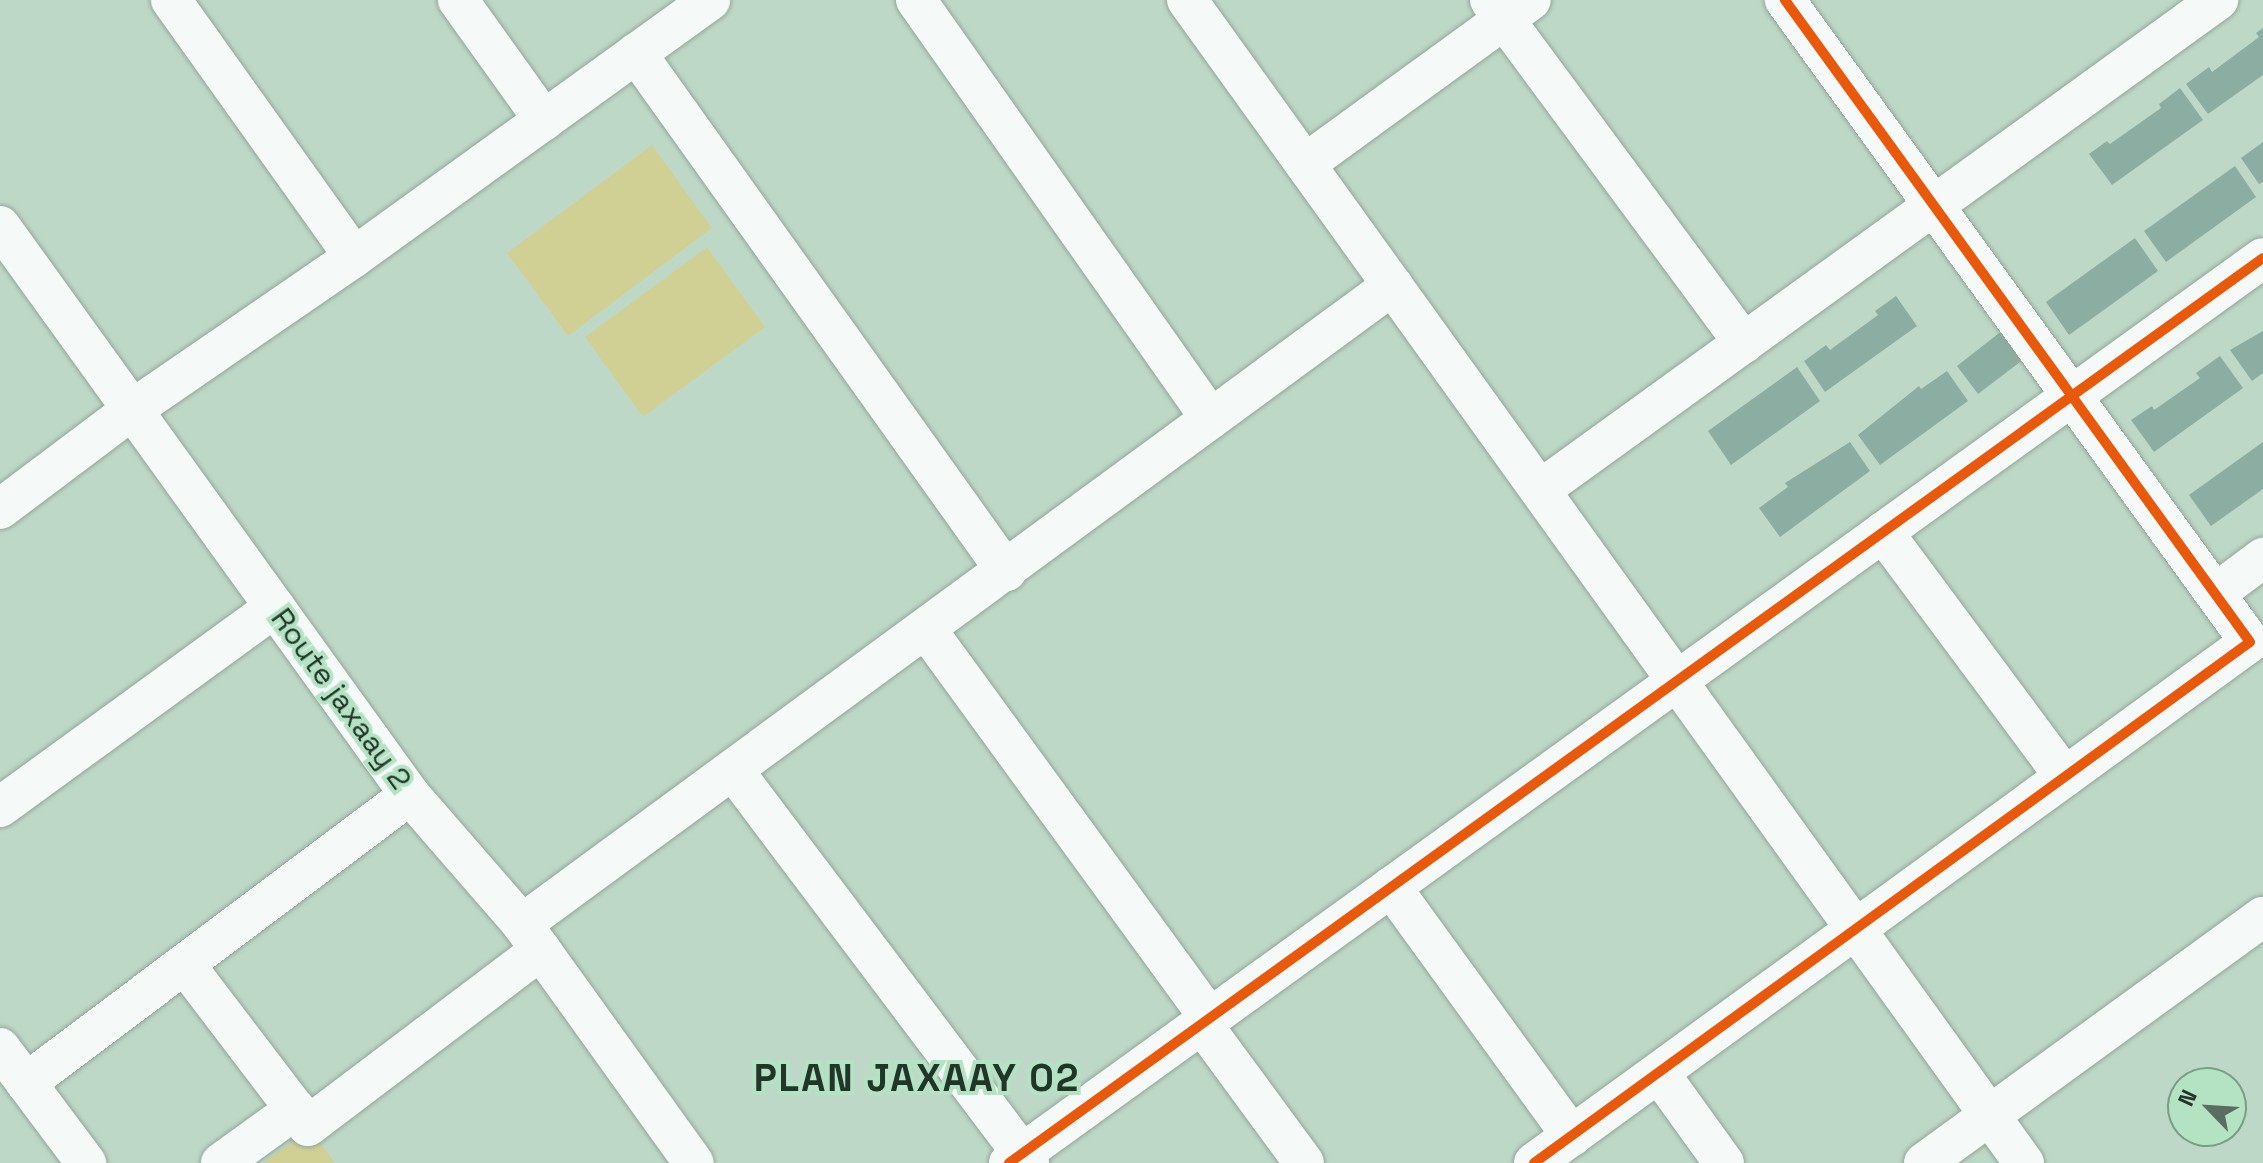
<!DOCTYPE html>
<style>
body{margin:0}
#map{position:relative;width:2263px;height:1163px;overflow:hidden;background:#bed8c8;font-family:"Space Grotesk",sans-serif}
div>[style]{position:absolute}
.green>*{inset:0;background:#d1d094}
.building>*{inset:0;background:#8cada2}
.roads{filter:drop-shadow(0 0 2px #92a69a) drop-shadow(0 0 2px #92a69a)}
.minor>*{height:40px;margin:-20px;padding:0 20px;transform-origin:20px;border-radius:20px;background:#f5f9f7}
.cycleway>*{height:10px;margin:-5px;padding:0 5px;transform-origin:5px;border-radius:5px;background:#e8590c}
span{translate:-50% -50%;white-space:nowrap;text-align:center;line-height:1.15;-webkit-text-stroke:8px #b4e3c4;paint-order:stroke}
.street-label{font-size:30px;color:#223529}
.district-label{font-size:38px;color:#223529;font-weight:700;letter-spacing:2px}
.north{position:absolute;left:2167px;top:1067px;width:80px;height:80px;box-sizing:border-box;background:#b4e3c4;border:2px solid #7a9d86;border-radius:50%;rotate:295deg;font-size:22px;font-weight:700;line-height:32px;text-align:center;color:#223529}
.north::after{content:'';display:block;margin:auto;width:28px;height:36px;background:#596e61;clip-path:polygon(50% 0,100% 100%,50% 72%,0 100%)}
</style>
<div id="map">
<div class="green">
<i style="clip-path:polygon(652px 145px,712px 228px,568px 336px,507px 253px)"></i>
<i style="clip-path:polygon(707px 247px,765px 327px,643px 417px,585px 337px)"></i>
<i style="clip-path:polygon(310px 1129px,335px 1163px,263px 1163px)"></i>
</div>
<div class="building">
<i style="clip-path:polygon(2263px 28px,2263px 75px,2208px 114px,2186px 84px,2209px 67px,2212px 72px,2259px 37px,2256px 33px)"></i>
<i style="clip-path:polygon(2180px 88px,2203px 120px,2112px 185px,2089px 154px,2107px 141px,2110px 144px,2161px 108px,2159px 104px)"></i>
<i style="clip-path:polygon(2263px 142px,2263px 182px,2259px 184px,2241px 158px)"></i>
<i style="clip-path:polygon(2235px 166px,2256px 197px,2166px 262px,2144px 231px)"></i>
<i style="clip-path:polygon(2135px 238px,2158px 271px,2069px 335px,2046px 302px)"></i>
<i style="clip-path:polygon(1896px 296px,1917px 326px,1825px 392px,1804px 361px,1826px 345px,1830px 350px,1878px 315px,1875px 311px)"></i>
<i style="clip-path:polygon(2003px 330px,2024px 359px,1978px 394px,1957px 366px)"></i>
<i style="clip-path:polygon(2263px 331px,2263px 373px,2252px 381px,2230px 350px)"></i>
<i style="clip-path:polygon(2220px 356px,2243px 388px,2154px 452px,2131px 420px,2152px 406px,2154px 410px,2200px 378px,2196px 373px)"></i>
<i style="clip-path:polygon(1797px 367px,1820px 401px,1731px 465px,1708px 431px)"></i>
<i style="clip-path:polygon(1947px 371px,1968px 401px,1880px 465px,1858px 435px,1919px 386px,1921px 389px)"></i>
<i style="clip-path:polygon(1850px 442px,1870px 471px,1780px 537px,1759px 508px,1788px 487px,1785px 483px)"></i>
<i style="clip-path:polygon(2263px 442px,2263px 489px,2211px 526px,2189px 495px)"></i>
</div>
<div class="roads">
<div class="minor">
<i style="left:171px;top:0;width:315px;rotate:54.5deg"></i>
<i style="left:458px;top:0;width:148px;rotate:54.4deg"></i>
<i style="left:916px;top:0;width:512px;rotate:54.85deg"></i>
<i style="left:1187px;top:0;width:1433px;rotate:54.26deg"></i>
<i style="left:1490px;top:0;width:427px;rotate:53.5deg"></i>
<i style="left:636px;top:53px;width:637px;rotate:54.46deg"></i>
<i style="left:1305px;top:164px;width:279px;rotate:-36deg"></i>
<i style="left:0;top:226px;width:701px;rotate:54.22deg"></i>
<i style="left:410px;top:795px;width:171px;rotate:49deg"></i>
<i style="left:522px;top:924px;width:294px;rotate:54.3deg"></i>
<i style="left:1540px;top:490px;width:837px;rotate:-35.86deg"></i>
<i style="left:0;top:509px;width:166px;rotate:-36.9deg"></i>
<i style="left:133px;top:409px;width:268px;rotate:-34.5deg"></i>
<i style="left:354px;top:257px;width:439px;rotate:-35.8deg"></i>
<i style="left:1883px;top:532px;width:305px;rotate:53.4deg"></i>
<i style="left:2216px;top:593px;width:59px;rotate:-36.7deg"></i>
<i style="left:926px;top:629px;width:482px;rotate:53.9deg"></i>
<i style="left:733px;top:770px;width:492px;rotate:53deg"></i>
<i style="left:0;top:807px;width:340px;rotate:-36deg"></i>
<i style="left:1391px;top:887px;width:308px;rotate:54deg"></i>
<i style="left:522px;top:924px;width:1080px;rotate:-36.27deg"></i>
<i style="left:186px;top:966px;width:201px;rotate:52.7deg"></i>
<i style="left:308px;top:1126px;width:292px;rotate:-37.1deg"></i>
<i style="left:1202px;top:1024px;width:172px;rotate:53.7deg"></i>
<i style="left:0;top:1048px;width:144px;rotate:53.2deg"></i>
<i style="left:1659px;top:1073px;width:111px;rotate:54.2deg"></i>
<i style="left:26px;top:1083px;width:480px;rotate:-36.9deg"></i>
<i style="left:221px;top:1163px;width:92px;rotate:-35.8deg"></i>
<i style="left:1009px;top:1163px;width:1546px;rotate:-35.82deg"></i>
<i style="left:1534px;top:1163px;width:885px;rotate:-36.04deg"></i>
<i style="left:2250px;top:642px;width:793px;rotate:-125.92deg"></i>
<i style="left:1924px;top:1163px;width:419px;rotate:-36deg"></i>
</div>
</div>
<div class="cycleway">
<i style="left:1009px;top:1163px;width:1546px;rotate:-35.82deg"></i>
<i style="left:1534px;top:1163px;width:885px;rotate:-36.04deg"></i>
<i style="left:2250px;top:642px;width:793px;rotate:-125.92deg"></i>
</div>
<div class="street-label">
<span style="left:341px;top:699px;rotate:54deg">Route jaxaay 2</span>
</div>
<div class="district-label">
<span style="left:917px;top:1079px">PLAN JAXAAY 02</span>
</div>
<div class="north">N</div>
</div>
